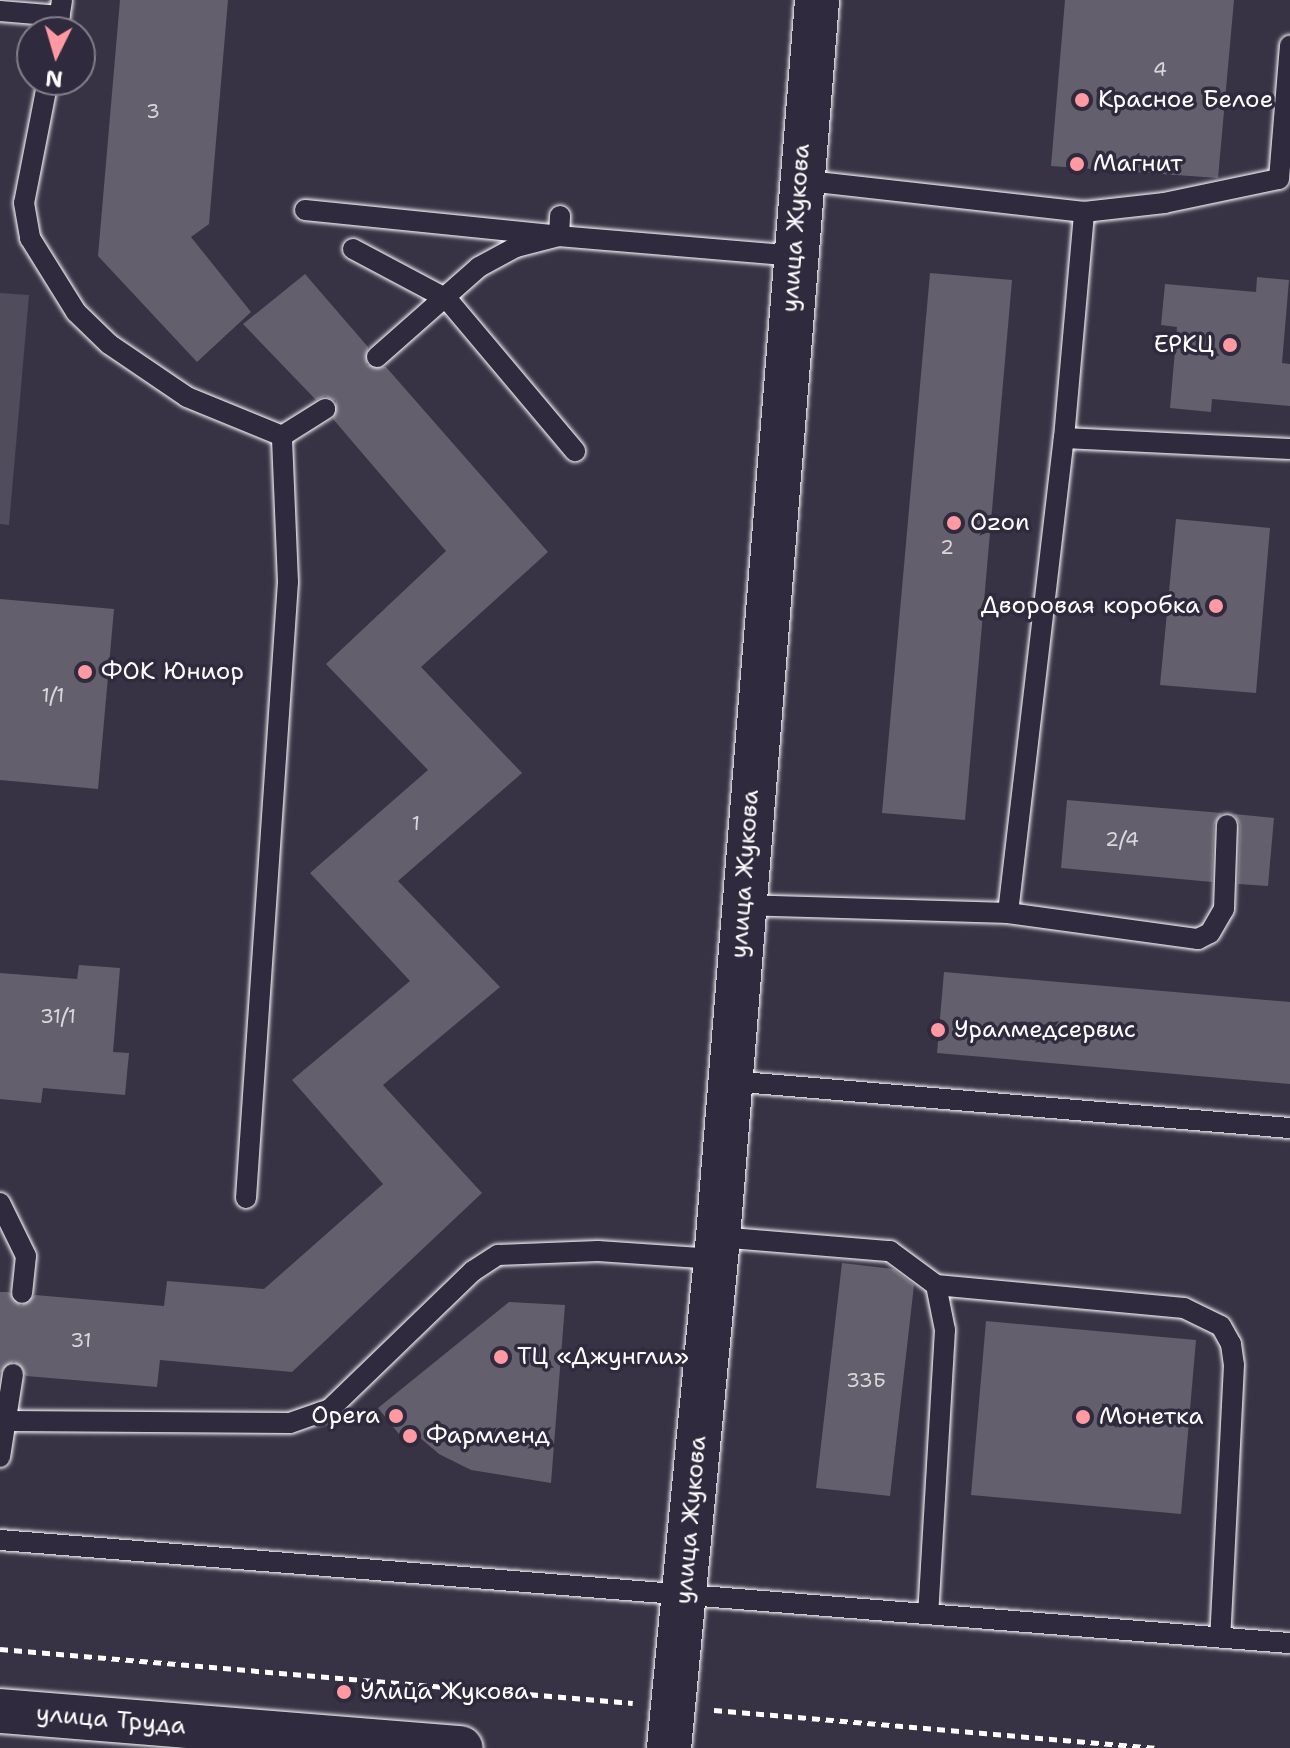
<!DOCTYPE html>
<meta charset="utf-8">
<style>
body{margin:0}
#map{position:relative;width:1290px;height:1748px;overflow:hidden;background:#373345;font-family:"Shantell Sans",sans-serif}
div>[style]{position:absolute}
.green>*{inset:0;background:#514c5c}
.building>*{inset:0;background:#635f6d}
.path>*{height:5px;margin-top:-2.5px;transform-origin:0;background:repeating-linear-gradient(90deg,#fff 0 8px,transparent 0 14px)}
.roads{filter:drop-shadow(0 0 2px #fff) drop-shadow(0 0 2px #fff)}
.service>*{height:20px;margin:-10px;padding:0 10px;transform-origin:10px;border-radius:10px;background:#2f2a3d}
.tertiary>*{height:44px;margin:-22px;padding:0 22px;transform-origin:22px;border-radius:22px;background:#2f2a3d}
.secondary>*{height:44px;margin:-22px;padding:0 22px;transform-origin:22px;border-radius:22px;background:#2f2a3d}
.dots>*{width:22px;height:22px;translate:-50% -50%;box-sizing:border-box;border:4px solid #2f2a3d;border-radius:50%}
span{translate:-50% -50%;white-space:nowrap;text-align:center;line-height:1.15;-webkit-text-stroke:7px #2f2a3d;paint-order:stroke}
.number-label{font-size:20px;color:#d8d7da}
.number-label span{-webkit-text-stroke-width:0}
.poi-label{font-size:24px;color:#fff}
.left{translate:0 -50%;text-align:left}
.right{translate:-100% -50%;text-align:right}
.street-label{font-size:24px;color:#fff}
.north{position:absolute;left:16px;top:16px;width:80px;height:80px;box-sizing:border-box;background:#2f2a3d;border:2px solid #827f8b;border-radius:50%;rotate:185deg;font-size:22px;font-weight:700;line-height:32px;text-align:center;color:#fff}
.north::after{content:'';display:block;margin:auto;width:28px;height:36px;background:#ff9aa2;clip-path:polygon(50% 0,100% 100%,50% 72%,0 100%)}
</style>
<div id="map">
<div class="green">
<i style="clip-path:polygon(0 293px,29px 295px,9px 525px,0 524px)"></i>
</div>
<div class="building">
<i style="clip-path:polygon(120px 0,228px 0,209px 224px,191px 237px,251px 312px,197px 362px,98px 256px)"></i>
<i style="clip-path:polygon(1065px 0,1234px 0,1218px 178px,1051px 166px)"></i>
<i style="clip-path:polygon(930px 273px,1012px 280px,965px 820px,882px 813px)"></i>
<i style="clip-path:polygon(305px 274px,368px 347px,367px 365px,386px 367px,548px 552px,421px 667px,522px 773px,398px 881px,500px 987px,383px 1085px,482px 1193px,292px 1372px,160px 1360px,157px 1387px,26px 1376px,14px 1361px,0 1373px,0 1292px,9px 1292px,21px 1306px,35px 1295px,164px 1306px,167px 1281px,264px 1289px,383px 1184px,292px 1080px,410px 981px,310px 873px,428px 770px,326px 664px,446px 551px,333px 419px,336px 401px,325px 396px,316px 400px,243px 324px)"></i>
<i style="clip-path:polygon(1257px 277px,1289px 280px,1282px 363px,1290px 364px,1290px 406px,1212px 399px,1211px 412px,1170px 408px,1177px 327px,1161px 325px,1165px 284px,1256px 292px)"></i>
<i style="clip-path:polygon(1176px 519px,1270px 528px,1256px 693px,1160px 685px)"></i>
<i style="clip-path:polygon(0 599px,114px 609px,98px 789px,0 780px)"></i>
<i style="clip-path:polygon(1067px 800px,1222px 813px,1214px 825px,1212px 882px,1061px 868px)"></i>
<i style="clip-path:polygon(1234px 814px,1274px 818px,1268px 886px,1238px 884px,1240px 825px)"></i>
<i style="clip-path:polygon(79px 965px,120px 968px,113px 1052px,129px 1053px,125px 1095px,43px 1088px,41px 1103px,0 1099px,0 973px,77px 979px)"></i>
<i style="clip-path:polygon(944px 972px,1290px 1002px,1290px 1084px,937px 1053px)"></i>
<i style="clip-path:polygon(842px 1263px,893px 1269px,914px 1285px,890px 1496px,816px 1488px)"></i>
<i style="clip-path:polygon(509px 1302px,565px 1305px,551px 1483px,471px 1470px,439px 1454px,412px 1431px,403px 1439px,378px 1408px)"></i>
<i style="clip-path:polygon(986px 1321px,1196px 1340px,1181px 1514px,971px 1495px)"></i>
</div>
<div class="path">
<i style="left:0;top:1649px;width:635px;rotate:4.88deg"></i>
<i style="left:714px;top:1710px;width:442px;rotate:4.9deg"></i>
</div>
<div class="roads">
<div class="service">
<i style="left:0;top:11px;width:60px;rotate:4.8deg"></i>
<i style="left:57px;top:32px;width:32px;rotate:-81deg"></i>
<i style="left:48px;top:80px;width:125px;rotate:101deg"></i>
<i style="left:24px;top:203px;width:36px;rotate:80deg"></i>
<i style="left:30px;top:238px;width:87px;rotate:58.1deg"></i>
<i style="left:76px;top:312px;width:46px;rotate:44.1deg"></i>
<i style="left:109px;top:344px;width:94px;rotate:34.2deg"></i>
<i style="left:187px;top:397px;width:103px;rotate:22.3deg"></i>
<i style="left:282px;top:436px;width:51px;rotate:-32.1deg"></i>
<i style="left:799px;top:180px;width:287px;rotate:6.4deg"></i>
<i style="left:1084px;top:212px;width:81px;rotate:-6.4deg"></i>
<i style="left:1164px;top:203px;width:117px;rotate:-11.8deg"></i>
<i style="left:1279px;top:179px;width:134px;rotate:-85.3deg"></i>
<i style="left:305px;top:210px;width:255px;rotate:5.8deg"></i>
<i style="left:559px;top:236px;width:20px;rotate:-87deg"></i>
<i style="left:353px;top:249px;width:106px;rotate:28deg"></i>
<i style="left:447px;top:299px;width:199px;rotate:49.9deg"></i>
<i style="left:377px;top:357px;width:136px;rotate:-41.4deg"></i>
<i style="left:479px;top:267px;width:42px;rotate:-28.4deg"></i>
<i style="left:516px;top:247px;width:44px;rotate:-14.3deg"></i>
<i style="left:559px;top:236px;width:237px;rotate:4.8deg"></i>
<i style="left:1064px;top:438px;width:226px;rotate:2.8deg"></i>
<i style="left:742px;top:905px;width:266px;rotate:1.7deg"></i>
<i style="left:1008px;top:913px;width:478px;rotate:-83.3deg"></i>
<i style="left:1064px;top:438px;width:227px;rotate:-84.9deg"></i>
<i style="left:1008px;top:913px;width:192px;rotate:7.8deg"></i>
<i style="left:1198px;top:939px;width:13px;rotate:-27deg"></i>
<i style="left:1210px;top:933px;width:28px;rotate:-60deg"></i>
<i style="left:1224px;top:909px;width:84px;rotate:-88deg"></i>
<i style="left:730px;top:1081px;width:562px;rotate:4.8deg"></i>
<i style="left:246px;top:1198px;width:617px;rotate:-86.1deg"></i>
<i style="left:288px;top:582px;width:146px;rotate:-92.4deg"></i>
<i style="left:0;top:1203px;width:59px;rotate:63.9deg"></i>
<i style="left:26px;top:1256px;width:37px;rotate:96deg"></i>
<i style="left:718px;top:1237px;width:173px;rotate:4.7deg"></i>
<i style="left:890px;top:1251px;width:57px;rotate:36.5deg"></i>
<i style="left:936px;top:1285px;width:46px;rotate:78.7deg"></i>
<i style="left:945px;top:1330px;width:284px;rotate:93.4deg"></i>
<i style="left:936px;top:1285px;width:249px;rotate:5.3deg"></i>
<i style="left:1184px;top:1308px;width:41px;rotate:25.9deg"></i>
<i style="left:1221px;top:1326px;width:21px;rotate:61deg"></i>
<i style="left:1231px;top:1344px;width:21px;rotate:82deg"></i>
<i style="left:1234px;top:1365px;width:272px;rotate:92.9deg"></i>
<i style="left:8px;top:1421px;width:282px;rotate:0.4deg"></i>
<i style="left:290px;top:1423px;width:42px;rotate:-19.3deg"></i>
<i style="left:330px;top:1409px;width:199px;rotate:-44deg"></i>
<i style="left:473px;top:1271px;width:30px;rotate:-33deg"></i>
<i style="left:498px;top:1255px;width:100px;rotate:-2.3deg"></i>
<i style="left:598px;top:1251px;width:117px;rotate:3.9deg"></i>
<i style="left:0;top:1457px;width:84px;rotate:-81.1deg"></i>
<i style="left:0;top:1540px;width:1294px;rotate:4.57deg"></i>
</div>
<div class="tertiary">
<i style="left:669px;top:1748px;width:513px;rotate:-84.52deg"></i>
<i style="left:718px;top:1237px;width:1241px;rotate:-85.42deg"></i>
</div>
<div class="secondary">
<i style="left:0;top:1711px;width:462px;rotate:4.6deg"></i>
</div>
</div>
<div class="dots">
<i style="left:1082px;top:100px;background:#ff9aa2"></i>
<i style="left:1077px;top:164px;background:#ff9aa2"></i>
<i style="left:1230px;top:345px;background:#ff9aa2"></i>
<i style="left:954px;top:523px;background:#ff9aa2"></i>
<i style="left:1216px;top:606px;background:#ff9aa2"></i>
<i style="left:85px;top:672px;background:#ff9aa2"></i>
<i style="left:938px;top:1030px;background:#ff9aa2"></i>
<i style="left:501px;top:1357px;background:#ff9aa2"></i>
<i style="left:396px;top:1416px;background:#ff9aa2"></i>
<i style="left:1083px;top:1417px;background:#ff9aa2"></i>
<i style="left:410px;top:1436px;background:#ff9aa2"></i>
<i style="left:344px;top:1692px;background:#ff9aa2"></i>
</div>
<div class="number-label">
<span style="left:1160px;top:69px">4</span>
<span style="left:153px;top:111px">3</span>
<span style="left:947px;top:547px">2</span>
<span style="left:53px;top:695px">1/1</span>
<span style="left:416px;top:823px">1</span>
<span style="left:1122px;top:839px">2/4</span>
<span style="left:58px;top:1016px">31/1</span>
<span style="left:81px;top:1340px">31</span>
<span style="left:866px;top:1380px">33Б</span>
</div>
<div class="poi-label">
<span class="left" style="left:1098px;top:100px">Красное Белое</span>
<span class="left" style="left:1093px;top:164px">Магнит</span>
<span class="right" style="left:1214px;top:345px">ЕРКЦ</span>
<span class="left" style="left:970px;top:523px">Ozon</span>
<span class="right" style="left:1200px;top:606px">Дворовая коробка</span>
<span class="left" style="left:101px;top:672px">ФОК Юниор</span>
<span class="left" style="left:954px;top:1030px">Уралмедсервис</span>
<span class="left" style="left:517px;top:1357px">ТЦ «Джунгли»</span>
<span class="right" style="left:380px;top:1416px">Opera</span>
<span class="left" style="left:1099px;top:1417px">Монетка</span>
<span class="left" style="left:426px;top:1436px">Фармленд</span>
<span class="left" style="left:360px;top:1692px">Улица Жукова</span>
</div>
<div class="street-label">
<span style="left:796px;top:228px;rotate:-86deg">улица Жукова</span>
<span style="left:745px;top:874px;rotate:-86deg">улица Жукова</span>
<span style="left:691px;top:1520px;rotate:-85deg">улица Жукова</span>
<span style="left:111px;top:1720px;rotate:5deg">улица Труда</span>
</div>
<div class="north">N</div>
</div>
